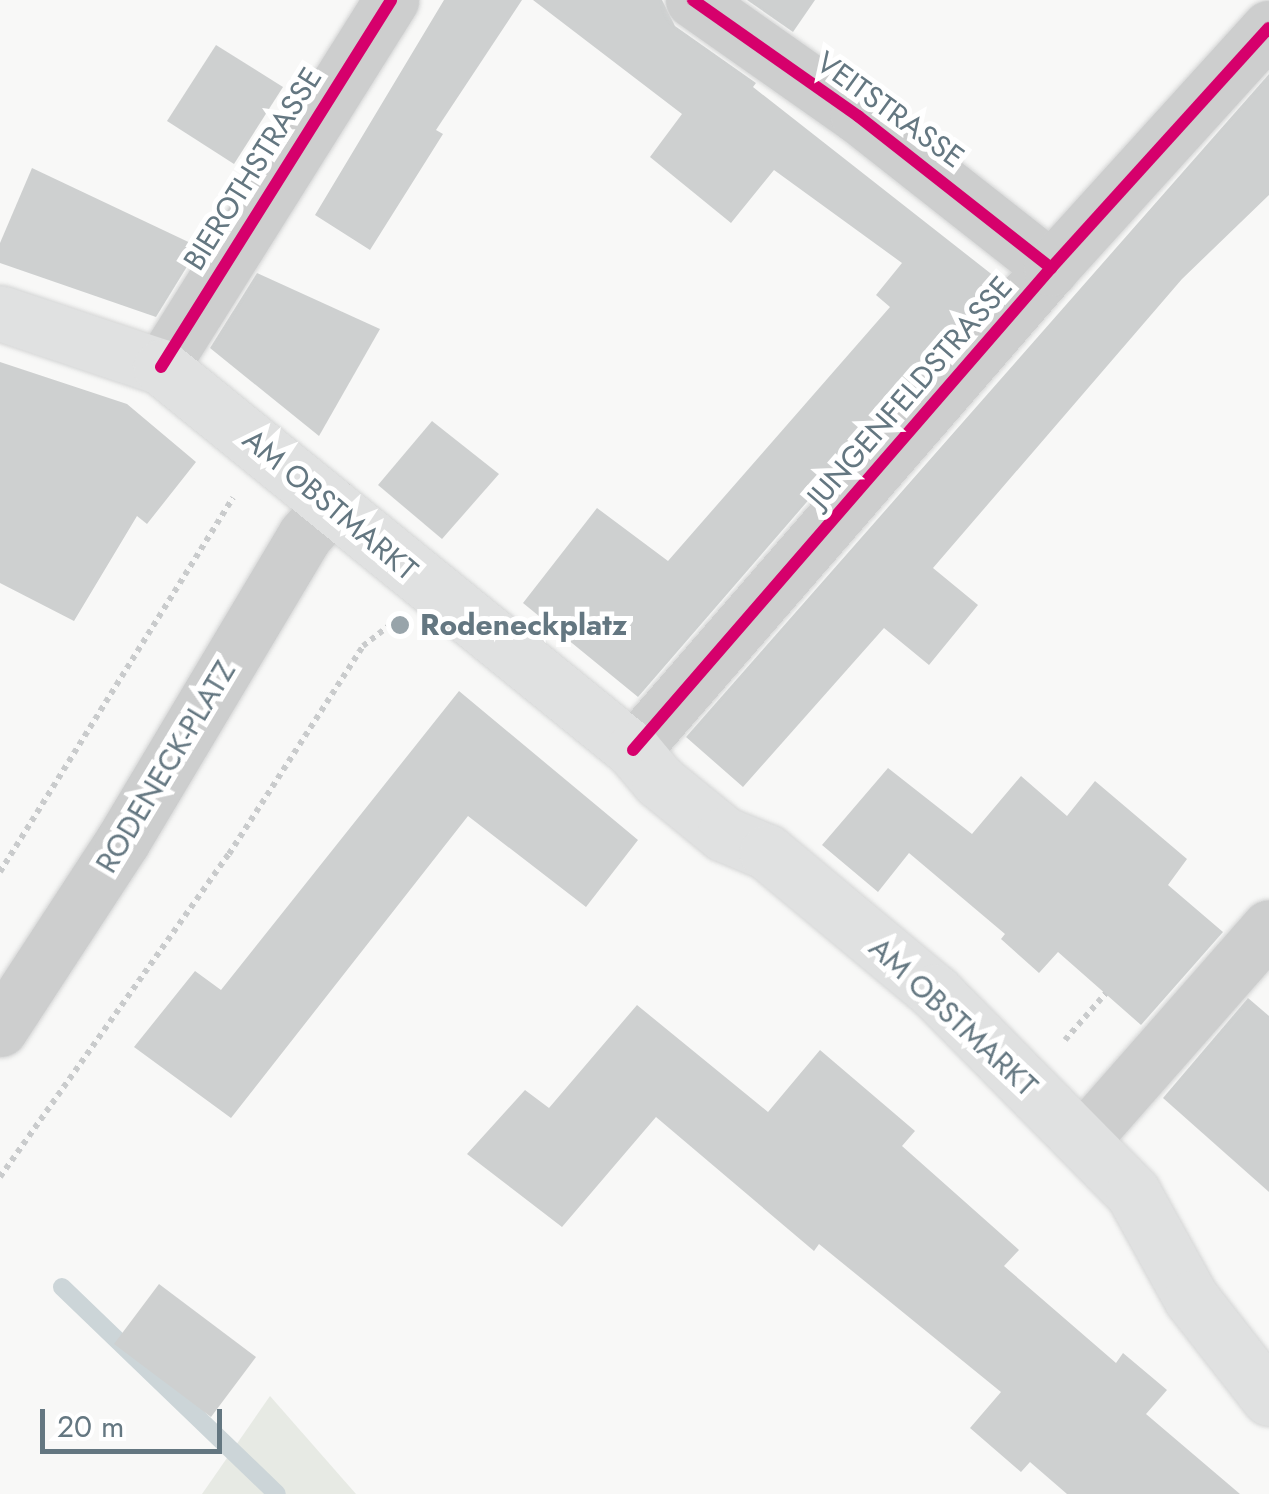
<!DOCTYPE html>
<style>
body{margin:0}
#map{position:relative;width:1269px;height:1494px;overflow:hidden;background:#f8f8f7;font-family:Jost,sans-serif}
div>[style]{position:absolute}
.green>*{inset:0;background:#e7eae4}
.stream>*{height:18px;margin:-9px;padding:0 9px;transform-origin:9px;border-radius:9px;background:#ccd5d8}
.building>*{inset:0;background:#ced0d0}
.path>*{height:6px;margin-top:-3px;transform-origin:0;background:repeating-linear-gradient(90deg,#c9cbcc 0 5px,transparent 0 10px)}
.roads{filter:drop-shadow(0 0 2px #d4d5d5) drop-shadow(0 0 2px #d4d5d5)}
.minor>*{height:55px;margin:-27.5px;padding:0 27.5px;transform-origin:27.5px;border-radius:27.5px;background:#cdcece}
.major>*{height:55px;margin:-27.5px;padding:0 27.5px;transform-origin:27.5px;border-radius:27.5px;background:#e0e1e1}
.cycleway>*{height:12px;margin:-6px;padding:0 6px;transform-origin:6px;border-radius:6px;background:#d6006c}
.dots>*{width:28px;height:28px;translate:-50% -50%;box-sizing:border-box;border:5px solid #fff;border-radius:50%}
span{translate:-50% -50%;white-space:nowrap;text-align:center;line-height:1.15;-webkit-text-stroke:10px #fff;paint-order:stroke}
.street-label{font-size:30px;color:#647781}
.poi-label{font-size:30px;color:#647781;font-weight:700}
.left{translate:0 -50%;text-align:left}
.scale{position:absolute;left:40px;top:1409px;width:182px;height:45px;box-sizing:border-box;border:5px solid #647781;border-top:0;padding-left:12px;font-size:30px;line-height:35px;white-space:nowrap;color:#647781;-webkit-text-stroke:8px #fff;paint-order:stroke}
</style>
<div id="map">
<div class="green">
<i style="clip-path:polygon(270px 1396px,356px 1494px,202px 1494px)"></i>
</div>
<div class="stream">
<i style="left:62px;top:1287px;width:298px;rotate:43.9deg"></i>
</div>
<div class="building">
<i style="clip-path:polygon(444px 0,522px 0,436px 130px,443px 134px,370px 250px,315px 215px)"></i>
<i style="clip-path:polygon(533px 0,662px 0,675px 26px,756px 83px,753px 87px,999px 280px,638px 697px,523px 603px,597px 508px,668px 561px,890px 307px,876px 295px,902px 263px,774px 170px,731px 223px,650px 157px,682px 114px)"></i>
<i style="clip-path:polygon(747px 0,815px 0,793px 32px)"></i>
<i style="clip-path:polygon(216px 45px,283px 87px,234px 164px,167px 121px)"></i>
<i style="clip-path:polygon(1269px 74px,1269px 195px,1182px 279px,933px 568px,978px 605px,929px 665px,884px 628px,743px 787px,686px 737px)"></i>
<i style="clip-path:polygon(32px 168px,199px 247px,156px 317px,0 263px,0 243px)"></i>
<i style="clip-path:polygon(257px 273px,380px 329px,319px 436px,210px 348px)"></i>
<i style="clip-path:polygon(0 362px,127px 404px,196px 462px,147px 524px,137px 516px,74px 621px,0 583px)"></i>
<i style="clip-path:polygon(432px 421px,499px 474px,442px 539px,378px 485px)"></i>
<i style="clip-path:polygon(459px 691px,638px 840px,586px 907px,468px 816px,231px 1118px,134px 1047px,195px 971px,221px 990px)"></i>
<i style="clip-path:polygon(888px 768px,972px 834px,1021px 776px,1067px 816px,1095px 781px,1187px 859px,1168px 885px,1223px 932px,1141px 1025px,1058px 952px,1039px 973px,1001px 939px,1005px 934px,909px 853px,878px 892px,822px 845px)"></i>
<i style="clip-path:polygon(1248px 998px,1269px 1016px,1269px 1192px,1163px 1098px)"></i>
<i style="clip-path:polygon(637px 1005px,768px 1112px,820px 1050px,915px 1131px,902px 1146px,1019px 1250px,1004px 1266px,1116px 1363px,1123px 1353px,1167px 1390px,1146px 1414px,1240px 1494px,1067px 1494px,1030px 1462px,1021px 1472px,970px 1428px,1001px 1392px,819px 1244px,814px 1251px,656px 1117px,562px 1227px,467px 1154px,525px 1090px,549px 1108px)"></i>
<i style="clip-path:polygon(159px 1284px,256px 1357px,211px 1417px,114px 1344px)"></i>
</div>
<div class="path">
<i style="left:0;top:872px;width:441px;rotate:-58.1deg"></i>
<i style="left:1065px;top:1040px;width:62px;rotate:-48.9deg"></i>
<i style="left:0;top:1177px;width:396px;rotate:-54.7deg"></i>
<i style="left:229px;top:854px;width:247px;rotate:-57.2deg"></i>
<i style="left:363px;top:646px;width:31px;rotate:-38deg"></i>
</div>
<div class="roads">
<div class="minor">
<i style="left:693px;top:0;width:202px;rotate:35.1deg"></i>
<i style="left:858px;top:116px;width:246px;rotate:38.2deg"></i>
<i style="left:161px;top:367px;width:433px;rotate:-57.9deg"></i>
<i style="left:633px;top:750px;width:638px;rotate:-49.07deg"></i>
<i style="left:1051px;top:268px;width:324px;rotate:-47.8deg"></i>
<i style="left:0;top:1029px;width:223px;rotate:-56.9deg"></i>
<i style="left:122px;top:842px;width:357px;rotate:-59.2deg"></i>
<i style="left:305px;top:535px;width:40px;rotate:-48deg"></i>
<i style="left:1082px;top:1140px;width:283px;rotate:-48.7deg"></i>
</div>
<div class="major">
<i style="left:0;top:313px;width:170px;rotate:18.5deg"></i>
<i style="left:161px;top:367px;width:608px;rotate:39.06deg"></i>
<i style="left:633px;top:750px;width:40px;rotate:50deg"></i>
<i style="left:659px;top:781px;width:84px;rotate:39.2deg"></i>
<i style="left:724px;top:834px;width:47px;rotate:22.7deg"></i>
<i style="left:767px;top:852px;width:219px;rotate:39.8deg"></i>
<i style="left:935px;top:992px;width:282px;rotate:45.4deg"></i>
<i style="left:1133px;top:1193px;width:120px;rotate:61.1deg"></i>
<i style="left:1191px;top:1298px;width:127px;rotate:52deg"></i>
</div>
</div>
<div class="cycleway">
<i style="left:693px;top:0;width:202px;rotate:35.1deg"></i>
<i style="left:858px;top:116px;width:246px;rotate:38.2deg"></i>
<i style="left:161px;top:367px;width:433px;rotate:-57.9deg"></i>
<i style="left:633px;top:750px;width:638px;rotate:-49.07deg"></i>
<i style="left:1051px;top:268px;width:324px;rotate:-47.8deg"></i>
</div>
<div class="dots">
<i style="left:400px;top:625px;background:#98a4aa"></i>
</div>
<div class="street-label">
<span style="left:890px;top:110px;rotate:36deg">VEITSTRASSE</span>
<span style="left:253px;top:169px;rotate:-58deg">BIEROTHSTRASSE</span>
<span style="left:910px;top:392px;rotate:-49deg">JUNGENFELDSTRASSE</span>
<span style="left:330px;top:505px;rotate:40deg">AM OBSTMARKT</span>
<span style="left:166px;top:767px;rotate:-59deg">RODENECK-PLATZ</span>
<span style="left:953px;top:1017px;rotate:43deg">AM OBSTMARKT</span>
</div>
<div class="poi-label">
<span class="left" style="left:420px;top:625px">Rodeneckplatz</span>
</div>
<div class="scale">20 m</div>
</div>
